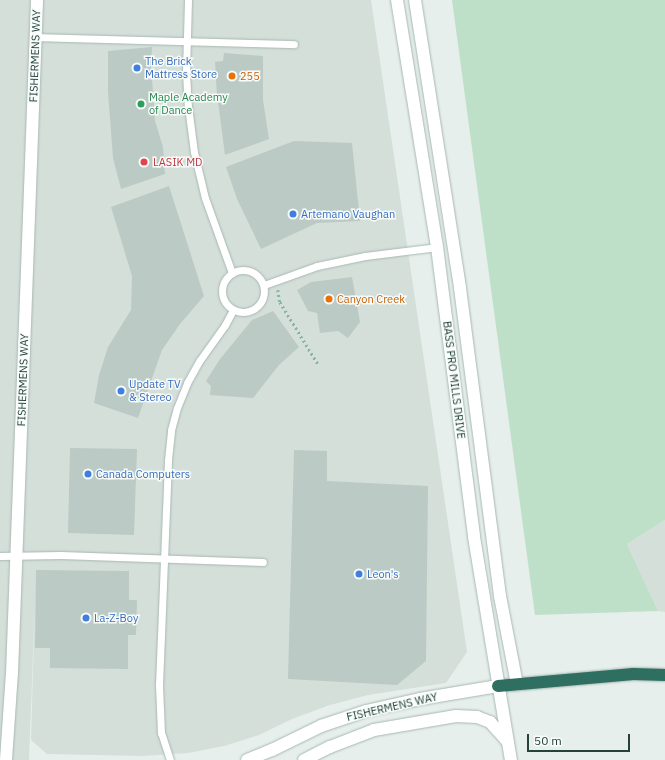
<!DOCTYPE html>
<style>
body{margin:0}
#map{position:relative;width:665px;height:760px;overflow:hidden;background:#e6efeb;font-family:"IBM Plex Sans",sans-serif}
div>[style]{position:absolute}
.built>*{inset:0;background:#d4dfda}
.green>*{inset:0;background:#bfe0c8}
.building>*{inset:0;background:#bbcac4}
.path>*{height:2.5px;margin-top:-1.25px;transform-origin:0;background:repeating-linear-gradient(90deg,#86b3a5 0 2px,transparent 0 5px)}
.roads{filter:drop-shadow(0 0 1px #a8b8b2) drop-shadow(0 0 1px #a8b8b2)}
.lane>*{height:7px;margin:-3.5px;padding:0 3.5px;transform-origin:3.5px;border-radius:3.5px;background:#fff}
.lane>.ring{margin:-3.5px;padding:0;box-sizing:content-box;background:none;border:7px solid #fff;border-radius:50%}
.street>*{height:12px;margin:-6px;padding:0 6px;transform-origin:6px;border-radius:6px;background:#fff}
.secondary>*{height:12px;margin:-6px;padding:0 6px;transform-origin:6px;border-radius:6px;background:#fff}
.highway>*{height:12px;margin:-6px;padding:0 6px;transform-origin:6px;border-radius:6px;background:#2f6f62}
.dots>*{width:11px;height:11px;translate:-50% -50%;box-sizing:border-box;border:2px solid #f7fbf9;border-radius:50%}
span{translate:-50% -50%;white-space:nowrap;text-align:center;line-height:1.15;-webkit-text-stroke:3px #f7fbf9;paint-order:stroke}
.street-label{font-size:11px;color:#24423a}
.shop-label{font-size:11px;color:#366cbe}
.left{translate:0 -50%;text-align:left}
.food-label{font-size:11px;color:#c56008}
.leisure-label{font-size:11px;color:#27864d}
.health-label{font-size:11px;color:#be3a42}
.scale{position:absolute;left:527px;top:734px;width:103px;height:18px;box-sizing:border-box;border:2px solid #24423a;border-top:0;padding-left:5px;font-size:12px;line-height:14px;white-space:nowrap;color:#24423a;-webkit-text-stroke:3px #f7fbf9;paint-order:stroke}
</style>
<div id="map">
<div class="built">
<i style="clip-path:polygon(0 0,371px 0,467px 652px,446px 683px,368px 695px,330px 705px,292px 719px,259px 735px,224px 746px,188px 753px,142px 756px,47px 754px,31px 740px,35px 602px,29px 760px,0 760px)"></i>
<i style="clip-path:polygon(665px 520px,665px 612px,658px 611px,627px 544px)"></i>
</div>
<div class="green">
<i style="clip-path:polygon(452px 0,665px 0,665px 520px,627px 544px,658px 611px,535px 615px)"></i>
</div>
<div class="building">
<i style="clip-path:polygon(152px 47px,151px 65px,155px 121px,163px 147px,165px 174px,121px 189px,113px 158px,108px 92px,108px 51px)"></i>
<i style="clip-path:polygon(224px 53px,263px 56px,263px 100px,269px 139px,225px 155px,217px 95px,215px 62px,223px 61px)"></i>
<i style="clip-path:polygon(294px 141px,352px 143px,360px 221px,317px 223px,261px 249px,237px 199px,226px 167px)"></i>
<i style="clip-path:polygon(169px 186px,204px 296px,180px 324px,162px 350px,138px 418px,94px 403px,99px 375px,108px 347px,131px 310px,132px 276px,111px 207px)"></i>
<i style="clip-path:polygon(352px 277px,360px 322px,348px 338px,338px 331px,320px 333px,317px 313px,308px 311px,297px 290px,311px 282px)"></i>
<i style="clip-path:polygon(273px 311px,299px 347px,279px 365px,253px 398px,210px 395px,211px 386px,206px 381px,220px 359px,252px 320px)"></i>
<i style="clip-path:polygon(70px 448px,137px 449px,134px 535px,68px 533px)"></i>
<i style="clip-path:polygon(294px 450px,327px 451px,327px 481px,428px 486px,426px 661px,397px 685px,288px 679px)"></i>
<i style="clip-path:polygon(36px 570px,129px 571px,129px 600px,137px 600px,136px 635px,128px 635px,128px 669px,50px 668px,50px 648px,35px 648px)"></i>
</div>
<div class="path">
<i style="left:278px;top:290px;width:12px;rotate:81deg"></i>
<i style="left:280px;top:302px;width:73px;rotate:58.5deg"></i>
</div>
<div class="roads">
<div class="lane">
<i style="left:188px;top:0;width:72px;rotate:91.6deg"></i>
<i style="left:186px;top:72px;width:34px;rotate:87deg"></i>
<i style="left:188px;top:106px;width:46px;rotate:82.6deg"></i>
<i style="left:194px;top:152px;width:47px;rotate:76.6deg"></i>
<i style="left:205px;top:198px;width:80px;rotate:70.2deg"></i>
<i style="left:36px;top:37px;width:258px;rotate:1.6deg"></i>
<i class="ring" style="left:222px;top:270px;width:35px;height:35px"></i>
<i style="left:264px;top:285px;width:56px;rotate:-19.7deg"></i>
<i style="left:317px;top:266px;width:49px;rotate:-11.8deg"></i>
<i style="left:365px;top:256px;width:73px;rotate:-7.1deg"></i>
<i style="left:0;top:556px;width:61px;rotate:-0.9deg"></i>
<i style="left:61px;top:555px;width:202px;rotate:2deg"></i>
<i style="left:170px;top:760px;width:28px;rotate:-108deg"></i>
<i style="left:161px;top:733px;width:48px;rotate:-92.4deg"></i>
<i style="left:159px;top:685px;width:225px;rotate:-87.7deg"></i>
<i style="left:168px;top:460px;width:30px;rotate:-84deg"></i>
<i style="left:171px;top:430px;width:23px;rotate:-75deg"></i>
<i style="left:177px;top:408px;width:27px;rotate:-68deg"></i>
<i style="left:187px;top:383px;width:26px;rotate:-61deg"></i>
<i style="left:200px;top:360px;width:43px;rotate:-54.5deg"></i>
<i style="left:225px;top:325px;width:17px;rotate:-62deg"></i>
</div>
<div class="street">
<i style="left:6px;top:760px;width:87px;rotate:-86.1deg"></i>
<i style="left:12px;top:673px;width:673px;rotate:-87.87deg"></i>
<i style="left:247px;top:760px;width:27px;rotate:-22deg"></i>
<i style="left:272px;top:750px;width:55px;rotate:-26.1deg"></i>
<i style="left:321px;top:726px;width:47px;rotate:-18.4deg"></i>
<i style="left:366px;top:711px;width:55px;rotate:-12.5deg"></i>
<i style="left:420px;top:699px;width:79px;rotate:-9.5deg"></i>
<i style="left:304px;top:760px;width:29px;rotate:-27deg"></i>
<i style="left:330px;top:747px;width:47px;rotate:-21.1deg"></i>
<i style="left:374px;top:730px;width:83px;rotate:-9.7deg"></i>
<i style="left:456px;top:716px;width:21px;rotate:3deg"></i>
<i style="left:477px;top:717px;width:14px;rotate:21deg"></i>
<i style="left:490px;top:722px;width:25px;rotate:48deg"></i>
</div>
<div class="secondary">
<i style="left:397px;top:0;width:250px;rotate:80.8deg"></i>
<i style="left:437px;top:247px;width:292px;rotate:82.7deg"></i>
<i style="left:474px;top:537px;width:226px;rotate:80.6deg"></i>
<i style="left:415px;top:0;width:291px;rotate:81.1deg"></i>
<i style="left:460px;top:288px;width:311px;rotate:82.6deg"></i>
<i style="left:500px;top:596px;width:90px;rotate:79.1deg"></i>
</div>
<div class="highway">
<i style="left:498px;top:686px;width:136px;rotate:-5.1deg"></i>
<i style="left:633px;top:674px;width:32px;rotate:2deg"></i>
</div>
</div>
<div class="dots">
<i style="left:137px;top:68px;background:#3f7fe0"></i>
<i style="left:232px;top:76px;background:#e8710a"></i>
<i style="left:141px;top:104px;background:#2e9e5b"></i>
<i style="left:144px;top:162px;background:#e0444e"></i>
<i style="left:293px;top:214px;background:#3f7fe0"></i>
<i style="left:329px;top:299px;background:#e8710a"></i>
<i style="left:121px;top:391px;background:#3f7fe0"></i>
<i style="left:88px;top:474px;background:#3f7fe0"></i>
<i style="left:359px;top:574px;background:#3f7fe0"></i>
<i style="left:86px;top:618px;background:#3f7fe0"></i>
</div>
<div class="street-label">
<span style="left:35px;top:56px;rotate:-88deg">FISHERMENS WAY</span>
<span style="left:23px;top:380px;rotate:-88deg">FISHERMENS WAY</span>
<span style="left:454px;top:380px;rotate:83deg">BASS PRO MILLS DRIVE</span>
<span style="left:392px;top:707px;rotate:-13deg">FISHERMENS WAY</span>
</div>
<div class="shop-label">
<span class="left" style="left:145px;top:68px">The Brick<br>Mattress Store</span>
<span class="left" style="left:301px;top:214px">Artemano Vaughan</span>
<span class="left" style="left:129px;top:391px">Update TV<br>&amp; Stereo</span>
<span class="left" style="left:96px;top:474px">Canada Computers</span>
<span class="left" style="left:367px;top:574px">Leon's</span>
<span class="left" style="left:94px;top:618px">La-Z-Boy</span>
</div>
<div class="food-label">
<span class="left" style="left:240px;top:76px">255</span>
<span class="left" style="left:337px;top:299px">Canyon Creek</span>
</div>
<div class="leisure-label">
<span class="left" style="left:149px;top:104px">Maple Academy<br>of Dance</span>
</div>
<div class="health-label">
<span class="left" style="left:153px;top:162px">LASIK MD</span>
</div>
<div class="scale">50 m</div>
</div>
